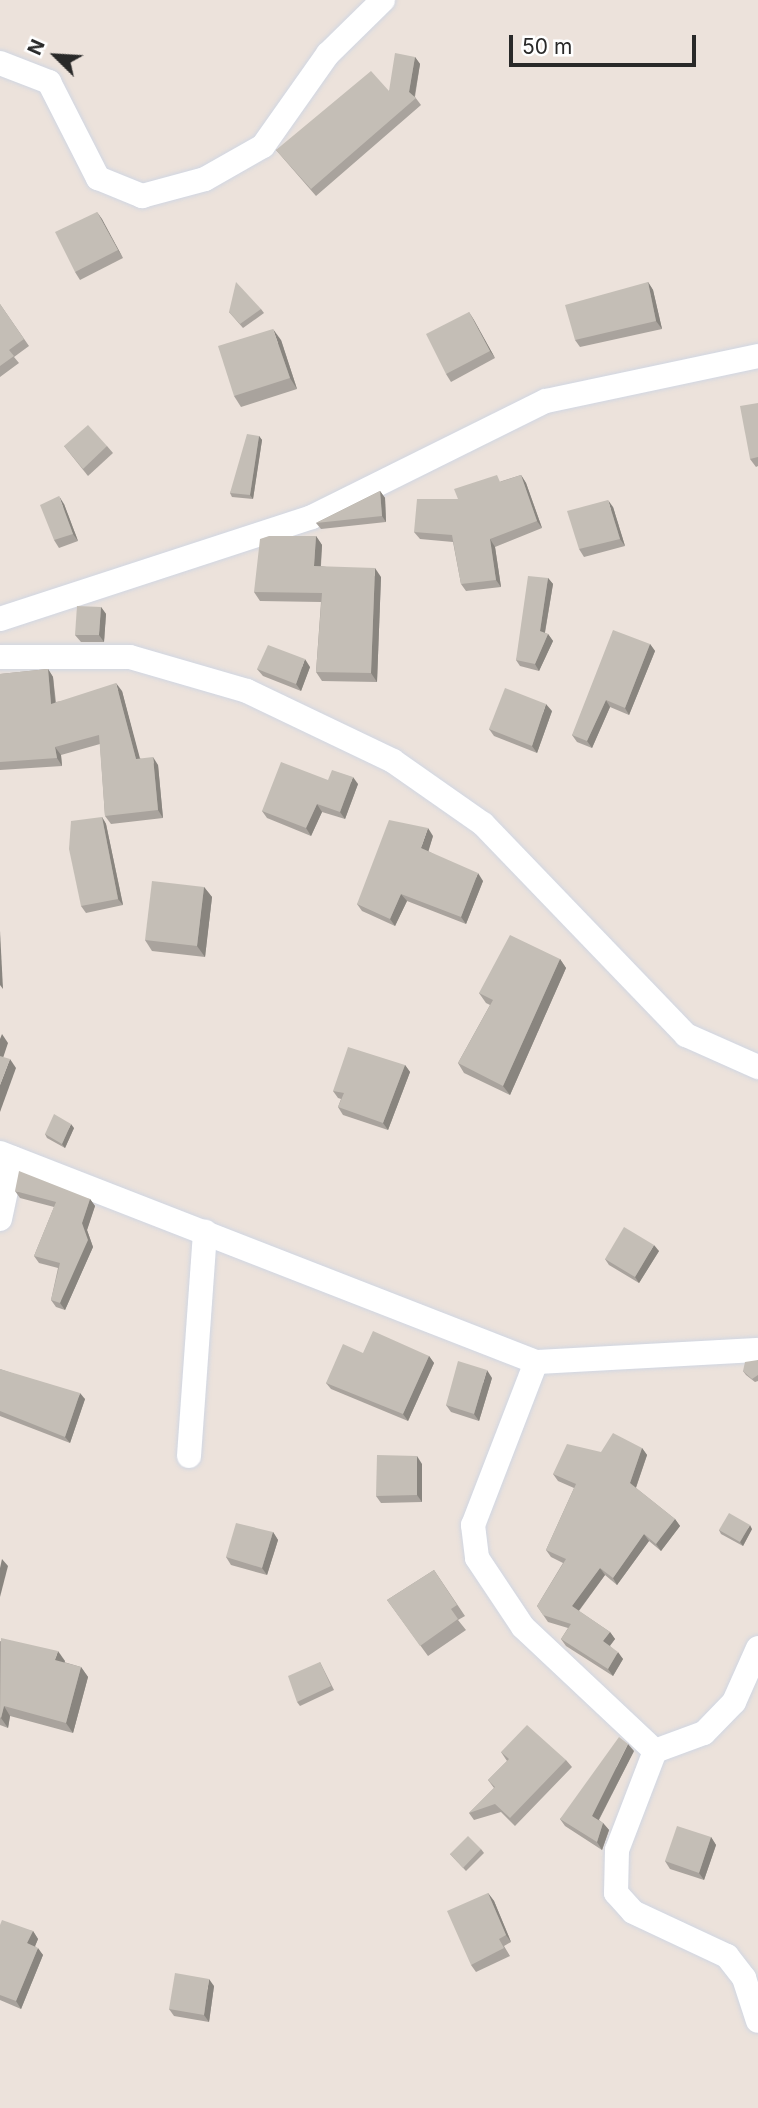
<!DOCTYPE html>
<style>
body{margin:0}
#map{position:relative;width:758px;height:2108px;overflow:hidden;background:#ece2db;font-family:Inter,sans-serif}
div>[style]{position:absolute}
.roads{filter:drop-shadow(0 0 2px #d0d6e2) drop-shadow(0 0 2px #d0d6e2)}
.minor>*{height:24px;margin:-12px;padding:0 12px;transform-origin:12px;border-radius:12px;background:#fff}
.wall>*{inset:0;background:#a9a39d}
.shaded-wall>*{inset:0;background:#89857f}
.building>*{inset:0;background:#c4beb6}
span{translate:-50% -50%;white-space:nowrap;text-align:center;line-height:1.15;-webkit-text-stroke:5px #fff;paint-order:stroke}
.north{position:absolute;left:21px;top:21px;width:70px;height:70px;-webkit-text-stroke:5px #fff;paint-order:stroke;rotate:294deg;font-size:19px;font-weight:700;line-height:28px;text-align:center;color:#292929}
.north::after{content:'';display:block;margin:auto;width:24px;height:32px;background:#292929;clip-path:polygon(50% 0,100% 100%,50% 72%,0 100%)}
.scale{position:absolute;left:509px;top:35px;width:187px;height:32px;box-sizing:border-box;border:4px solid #292929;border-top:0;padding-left:9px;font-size:21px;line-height:24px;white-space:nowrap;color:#292929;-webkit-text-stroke:5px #fff;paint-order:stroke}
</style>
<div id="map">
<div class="roads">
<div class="minor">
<i style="left:0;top:63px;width:53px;rotate:21.2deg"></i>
<i style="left:49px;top:82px;width:108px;rotate:63deg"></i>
<i style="left:98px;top:178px;width:48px;rotate:22.2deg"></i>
<i style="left:142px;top:196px;width:65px;rotate:-15.1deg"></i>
<i style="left:205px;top:179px;width:67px;rotate:-29.6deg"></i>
<i style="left:263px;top:146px;width:113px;rotate:-54.8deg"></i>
<i style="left:328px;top:54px;width:77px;rotate:-44.5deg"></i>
<i style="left:0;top:619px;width:328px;rotate:-18.1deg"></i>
<i style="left:312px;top:517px;width:261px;rotate:-26.4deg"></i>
<i style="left:546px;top:401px;width:217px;rotate:-12deg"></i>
<i style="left:0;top:657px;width:130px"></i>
<i style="left:130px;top:657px;width:122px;rotate:16.2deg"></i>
<i style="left:247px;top:691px;width:162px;rotate:25.6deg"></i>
<i style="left:393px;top:761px;width:110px;rotate:35deg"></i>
<i style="left:483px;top:824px;width:293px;rotate:46.1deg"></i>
<i style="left:686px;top:1035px;width:79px;rotate:24deg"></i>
<i style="left:0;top:1153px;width:575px;rotate:21.3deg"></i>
<i style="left:536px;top:1362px;width:222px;rotate:-3.1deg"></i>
<i style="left:0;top:1219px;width:62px;rotate:-78deg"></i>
<i style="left:536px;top:1362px;width:175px;rotate:111.1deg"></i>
<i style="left:473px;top:1525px;width:33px;rotate:83deg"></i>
<i style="left:477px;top:1558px;width:83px;rotate:56.3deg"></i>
<i style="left:523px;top:1627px;width:181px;rotate:43.2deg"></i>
<i style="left:655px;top:1751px;width:52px;rotate:-20.2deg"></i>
<i style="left:704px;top:1733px;width:43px;rotate:-45.9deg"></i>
<i style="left:734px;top:1702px;width:59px;rotate:-66deg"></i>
<i style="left:189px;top:1456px;width:225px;rotate:-85.9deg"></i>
<i style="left:655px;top:1751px;width:106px;rotate:111deg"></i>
<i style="left:617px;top:1850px;width:43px;rotate:91.3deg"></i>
<i style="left:616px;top:1893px;width:25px;rotate:48deg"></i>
<i style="left:633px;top:1912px;width:104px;rotate:25.1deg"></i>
<i style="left:727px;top:1956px;width:28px;rotate:52deg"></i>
<i style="left:744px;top:1978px;width:45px;rotate:72deg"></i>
</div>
</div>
<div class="wall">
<i style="clip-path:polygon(415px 57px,420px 64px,415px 97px,421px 105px,316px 196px,276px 150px,389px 91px)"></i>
<i style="clip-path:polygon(97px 212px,123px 258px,80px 280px,75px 272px)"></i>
<i style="clip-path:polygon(648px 282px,653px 290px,662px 329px,580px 347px,575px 340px)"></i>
<i style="clip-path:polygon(0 304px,29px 346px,14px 357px,19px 363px,0 377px)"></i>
<i style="clip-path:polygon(261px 309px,264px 313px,243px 328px,229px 312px)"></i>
<i style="clip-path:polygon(469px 312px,495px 358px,451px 382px,446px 374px)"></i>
<i style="clip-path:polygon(281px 340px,297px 389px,241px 407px,234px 396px)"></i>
<i style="clip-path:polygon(758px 403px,758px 466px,756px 467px,750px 459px)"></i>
<i style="clip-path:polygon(259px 436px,262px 440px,253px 499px,232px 497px,230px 493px)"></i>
<i style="clip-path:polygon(64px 446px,107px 446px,113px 453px,88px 476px)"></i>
<i style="clip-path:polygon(521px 475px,526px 483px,542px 528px,495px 547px,501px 587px,466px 591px,461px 584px,453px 542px,420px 539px,414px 532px,458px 499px,502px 481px)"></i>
<i style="clip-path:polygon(380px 491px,385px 498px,386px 522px,321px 529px,316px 523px)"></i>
<i style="clip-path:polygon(64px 504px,78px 541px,59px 548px,54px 540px)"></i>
<i style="clip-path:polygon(613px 507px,625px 546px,584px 557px,579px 549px)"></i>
<i style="clip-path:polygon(316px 536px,322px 545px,321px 566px,381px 577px,377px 682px,322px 681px,316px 672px,321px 602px,260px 601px,254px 592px)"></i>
<i style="clip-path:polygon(548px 578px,553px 584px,545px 633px,548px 634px,553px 641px,539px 671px,520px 666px,516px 660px)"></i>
<i style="clip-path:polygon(101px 607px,106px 614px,104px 642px,81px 642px,75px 635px)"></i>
<i style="clip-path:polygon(650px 644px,655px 651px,629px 715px,610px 707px,592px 748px,577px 742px,572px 735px)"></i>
<i style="clip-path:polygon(310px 667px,301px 691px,263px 676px,257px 669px)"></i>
<i style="clip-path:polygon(48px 669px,53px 677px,56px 702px,122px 691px,139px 758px,158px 765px,163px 818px,111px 824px,105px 816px,100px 744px,61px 755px,62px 766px,0 770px,0 674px)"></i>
<i style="clip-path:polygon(552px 711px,537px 753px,494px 736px,489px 729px)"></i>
<i style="clip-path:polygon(328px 780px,358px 784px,345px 819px,322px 812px,311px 836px,267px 818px,262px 811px)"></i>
<i style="clip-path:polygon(102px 817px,106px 824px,123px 905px,86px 913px,81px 906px)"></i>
<i style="clip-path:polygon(433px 836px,428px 851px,483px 881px,466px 924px,407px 901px,395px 926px,362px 911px,357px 904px)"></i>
<i style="clip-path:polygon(204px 887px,212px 897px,205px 957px,152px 951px,145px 940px)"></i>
<i style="clip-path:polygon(560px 959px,566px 968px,510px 1095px,464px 1073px,458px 1063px,490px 1005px,486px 1003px,479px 993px)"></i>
<i style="clip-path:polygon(405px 1065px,410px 1072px,388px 1130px,343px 1115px,338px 1107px,341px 1099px,338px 1098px,333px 1091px)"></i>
<i style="clip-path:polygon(74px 1128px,65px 1148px,47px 1138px,45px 1134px)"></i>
<i style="clip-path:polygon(15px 1191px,90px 1199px,95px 1206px,87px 1230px,93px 1247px,65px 1310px,56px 1307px,51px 1300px,58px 1268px,39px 1263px,34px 1256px,54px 1207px,20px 1198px)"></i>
<i style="clip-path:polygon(659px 1251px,639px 1283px,609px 1265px,605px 1259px)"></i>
<i style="clip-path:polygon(363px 1353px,429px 1356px,434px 1363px,408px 1421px,331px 1389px,326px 1383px)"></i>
<i style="clip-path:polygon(758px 1360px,758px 1381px,755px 1382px,746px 1375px,743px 1371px)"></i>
<i style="clip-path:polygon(0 1369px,85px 1399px,70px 1443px,0 1416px)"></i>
<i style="clip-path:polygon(492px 1378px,479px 1421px,451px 1412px,446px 1405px)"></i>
<i style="clip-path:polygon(642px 1448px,647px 1455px,636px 1488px,675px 1519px,680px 1526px,661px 1551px,649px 1541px,617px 1585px,605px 1575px,579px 1611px,610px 1632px,615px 1639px,610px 1646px,623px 1659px,613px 1676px,566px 1646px,561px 1639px,568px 1628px,548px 1622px,537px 1606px,563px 1563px,551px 1557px,546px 1550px,574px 1488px,558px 1481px,553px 1474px,601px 1452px)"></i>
<i style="clip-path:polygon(422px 1464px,422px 1502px,381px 1503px,376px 1496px)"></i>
<i style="clip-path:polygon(752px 1529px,743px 1546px,721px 1534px,719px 1530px)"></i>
<i style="clip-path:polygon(273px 1532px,278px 1540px,267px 1575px,231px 1565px,226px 1557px)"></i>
<i style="clip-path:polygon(434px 1570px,465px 1616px,458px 1620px,466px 1630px,428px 1656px,387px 1600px)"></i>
<i style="clip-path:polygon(0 1641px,65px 1661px,64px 1662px,81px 1667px,88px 1677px,73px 1733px,10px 1716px,8px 1728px,0 1725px)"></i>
<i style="clip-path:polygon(320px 1662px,334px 1690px,300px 1706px,297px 1702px)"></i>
<i style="clip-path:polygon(634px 1751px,599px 1820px,603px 1823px,609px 1830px,602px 1850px,565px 1826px,560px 1819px)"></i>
<i style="clip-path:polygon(501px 1752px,566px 1760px,572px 1767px,515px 1826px,501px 1812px,474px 1820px,469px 1813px,494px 1788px,488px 1780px,507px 1761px)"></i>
<i style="clip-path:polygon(711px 1837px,716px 1845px,704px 1880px,670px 1869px,665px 1861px)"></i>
<i style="clip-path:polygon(481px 1849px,484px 1853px,466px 1871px,450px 1854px)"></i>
<i style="clip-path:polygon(488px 1893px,494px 1901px,511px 1942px,504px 1946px,510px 1956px,476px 1972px,471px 1965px)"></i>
<i style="clip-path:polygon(0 1925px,33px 1931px,38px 1939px,35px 1946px,43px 1955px,21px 2009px,0 2000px)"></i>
<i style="clip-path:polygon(214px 1986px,209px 2022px,174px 2016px,169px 2009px)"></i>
</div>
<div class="shaded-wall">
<i style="clip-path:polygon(415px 57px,420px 64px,414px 99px,409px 92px)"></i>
<i style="clip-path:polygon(97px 212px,102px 219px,123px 258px,118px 250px)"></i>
<i style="clip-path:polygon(648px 282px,653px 290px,662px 329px,656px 321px)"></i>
<i style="clip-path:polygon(469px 312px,474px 320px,495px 358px,490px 351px)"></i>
<i style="clip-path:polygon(273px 329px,281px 340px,297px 389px,290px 378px)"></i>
<i style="clip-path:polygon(259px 436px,262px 440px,253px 499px,250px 495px)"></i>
<i style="clip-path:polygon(521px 475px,526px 483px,542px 528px,537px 521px)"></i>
<i style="clip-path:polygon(380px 491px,385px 498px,386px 522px,382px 516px)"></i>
<i style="clip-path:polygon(59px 496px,64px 504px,78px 541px,73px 534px)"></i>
<i style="clip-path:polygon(608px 500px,613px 507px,625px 546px,620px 539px)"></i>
<i style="clip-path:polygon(316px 536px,322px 545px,320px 575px,314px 566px)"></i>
<i style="clip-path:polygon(490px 539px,495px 547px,501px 587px,496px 580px)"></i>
<i style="clip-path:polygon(375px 568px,381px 577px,377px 682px,371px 673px)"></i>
<i style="clip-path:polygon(548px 578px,553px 584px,544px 637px,540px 631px)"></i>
<i style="clip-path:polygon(101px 607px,106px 614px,104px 642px,99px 635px)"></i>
<i style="clip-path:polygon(548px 634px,553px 641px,539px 671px,535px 664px)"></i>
<i style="clip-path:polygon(650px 644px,655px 651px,629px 715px,625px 708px)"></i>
<i style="clip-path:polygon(305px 659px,310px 667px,301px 691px,296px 684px)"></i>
<i style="clip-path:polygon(48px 669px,53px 677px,56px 711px,51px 704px)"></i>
<i style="clip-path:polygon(116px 683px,122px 691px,142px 766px,136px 759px)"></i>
<i style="clip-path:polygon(606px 700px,610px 707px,592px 748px,587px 741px)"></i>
<i style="clip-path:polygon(546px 704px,552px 711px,537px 753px,532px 746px)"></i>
<i style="clip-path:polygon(55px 747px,61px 755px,62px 766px,57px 758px)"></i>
<i style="clip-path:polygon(153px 757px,158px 765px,163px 818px,158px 810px)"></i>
<i style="clip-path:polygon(353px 777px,358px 784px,345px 819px,340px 812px)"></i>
<i style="clip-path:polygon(317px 804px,322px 812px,311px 836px,306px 828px)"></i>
<i style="clip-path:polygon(102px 817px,106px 824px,123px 905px,118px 899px)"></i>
<i style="clip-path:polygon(428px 828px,433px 836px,427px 856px,421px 848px)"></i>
<i style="clip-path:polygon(478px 873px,483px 881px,466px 924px,461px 917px)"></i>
<i style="clip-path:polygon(204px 887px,212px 897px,205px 957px,197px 946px)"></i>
<i style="clip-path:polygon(401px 894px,407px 901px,395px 926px,390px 919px)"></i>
<i style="clip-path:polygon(0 931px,3px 989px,0 985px)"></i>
<i style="clip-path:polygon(560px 959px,566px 968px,510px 1095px,503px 1086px)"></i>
<i style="clip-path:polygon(2px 1034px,8px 1043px,1px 1064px,0 1063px,0 1039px)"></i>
<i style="clip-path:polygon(10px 1059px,16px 1068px,0 1112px,0 1085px)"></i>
<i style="clip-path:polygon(405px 1065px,410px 1072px,388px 1130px,383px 1123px)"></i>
<i style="clip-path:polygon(71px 1124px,74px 1128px,65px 1148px,62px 1144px)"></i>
<i style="clip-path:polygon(90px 1199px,95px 1206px,87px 1230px,93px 1247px,65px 1310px,60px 1303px,82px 1223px)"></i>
<i style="clip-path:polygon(654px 1245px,659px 1251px,639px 1283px,635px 1277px)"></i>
<i style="clip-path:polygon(429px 1356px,434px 1363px,408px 1421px,403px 1414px)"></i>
<i style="clip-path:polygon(487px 1370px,492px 1378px,479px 1421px,474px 1414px)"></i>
<i style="clip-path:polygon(80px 1393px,85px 1399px,70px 1443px,65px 1437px)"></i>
<i style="clip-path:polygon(642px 1448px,647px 1455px,635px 1490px,630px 1483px)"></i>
<i style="clip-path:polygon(417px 1456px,422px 1464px,422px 1502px,417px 1495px)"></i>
<i style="clip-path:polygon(675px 1519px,680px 1526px,661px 1551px,656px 1544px)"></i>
<i style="clip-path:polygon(750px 1525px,752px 1529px,743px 1546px,740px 1542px)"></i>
<i style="clip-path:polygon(273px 1532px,278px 1540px,267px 1575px,262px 1568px)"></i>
<i style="clip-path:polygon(644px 1534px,649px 1541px,617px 1585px,613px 1578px)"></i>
<i style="clip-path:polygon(2px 1559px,8px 1566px,0 1597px,0 1568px)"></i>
<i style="clip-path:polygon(600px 1568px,605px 1575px,577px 1613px,572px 1606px)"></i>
<i style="clip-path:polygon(610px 1632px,615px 1639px,608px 1648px,603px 1641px)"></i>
<i style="clip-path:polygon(58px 1651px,65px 1661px,62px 1670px,55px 1660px)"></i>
<i style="clip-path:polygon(618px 1652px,623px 1659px,613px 1676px,608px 1669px)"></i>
<i style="clip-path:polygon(81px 1667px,88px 1677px,73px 1733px,66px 1723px)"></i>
<i style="clip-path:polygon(4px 1706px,10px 1716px,8px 1728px,1px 1718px)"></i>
<i style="clip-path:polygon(628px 1744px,634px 1751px,597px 1823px,592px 1816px)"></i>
<i style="clip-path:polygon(603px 1823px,609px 1830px,602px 1850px,597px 1842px)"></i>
<i style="clip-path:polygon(711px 1837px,716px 1845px,704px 1880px,699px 1873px)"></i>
<i style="clip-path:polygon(488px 1893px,494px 1901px,511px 1942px,506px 1935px)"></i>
<i style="clip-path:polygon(33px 1931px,38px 1939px,33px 1951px,27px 1943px)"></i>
<i style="clip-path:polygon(38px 1948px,43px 1955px,21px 2009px,16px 2001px)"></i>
<i style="clip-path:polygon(209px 1979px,214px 1986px,209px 2022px,204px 2015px)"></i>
</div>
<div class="building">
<i style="clip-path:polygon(395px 53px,415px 57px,409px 92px,416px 98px,311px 189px,276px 150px,371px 71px,389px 91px)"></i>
<i style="clip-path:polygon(97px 212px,118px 250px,75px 272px,55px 232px)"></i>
<i style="clip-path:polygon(236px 282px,261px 309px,240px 324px,229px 312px)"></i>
<i style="clip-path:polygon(648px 282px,656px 321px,575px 340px,565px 305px)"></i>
<i style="clip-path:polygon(0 304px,24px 339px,9px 350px,14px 356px,0 366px)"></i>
<i style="clip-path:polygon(469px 312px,490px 351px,446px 374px,426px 334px)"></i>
<i style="clip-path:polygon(273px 329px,290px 378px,234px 396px,218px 346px)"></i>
<i style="clip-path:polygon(758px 403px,758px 457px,750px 459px,740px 406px)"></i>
<i style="clip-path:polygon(88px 425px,107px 446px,83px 469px,64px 446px)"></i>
<i style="clip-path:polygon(247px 434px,259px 436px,250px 495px,230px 493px)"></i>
<i style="clip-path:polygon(497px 475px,500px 482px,521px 475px,537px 521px,490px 539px,496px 580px,461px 584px,452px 535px,414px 532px,417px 499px,458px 499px,454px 489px)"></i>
<i style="clip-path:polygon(380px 491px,382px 516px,316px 523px)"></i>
<i style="clip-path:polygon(59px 496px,73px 534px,54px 540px,40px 505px)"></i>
<i style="clip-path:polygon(608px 500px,620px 539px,579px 549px,567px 511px)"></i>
<i style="clip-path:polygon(269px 536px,316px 536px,314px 566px,375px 568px,371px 673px,316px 672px,322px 593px,254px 592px,260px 539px)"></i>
<i style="clip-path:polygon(528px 576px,548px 578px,540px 631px,548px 634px,535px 664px,516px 660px)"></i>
<i style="clip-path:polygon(77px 606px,101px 607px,99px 635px,75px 635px)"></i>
<i style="clip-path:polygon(613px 630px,650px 644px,625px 708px,606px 700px,587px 741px,572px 735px)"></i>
<i style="clip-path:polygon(268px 645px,305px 659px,296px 684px,257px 669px)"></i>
<i style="clip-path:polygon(48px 669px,51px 704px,116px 683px,136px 759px,153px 757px,158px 810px,105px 816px,99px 735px,55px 747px,57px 758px,0 762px,0 674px)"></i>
<i style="clip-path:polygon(505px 688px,546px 704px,532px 746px,489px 729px)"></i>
<i style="clip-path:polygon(281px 762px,328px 780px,332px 770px,353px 777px,340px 812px,317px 804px,306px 828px,262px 811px)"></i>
<i style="clip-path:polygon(102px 817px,118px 899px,81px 906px,69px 849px,71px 821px)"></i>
<i style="clip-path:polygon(389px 820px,428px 828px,421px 848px,478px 873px,461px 917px,401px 894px,390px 919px,357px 904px)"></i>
<i style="clip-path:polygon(152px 881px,204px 887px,197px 946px,145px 940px)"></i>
<i style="clip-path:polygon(510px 935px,560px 959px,503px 1086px,458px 1063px,493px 1000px,479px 993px)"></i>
<i style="clip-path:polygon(348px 1047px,405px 1065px,383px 1123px,338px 1107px,344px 1093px,333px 1091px)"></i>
<i style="clip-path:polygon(0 1056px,10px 1059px,0 1085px)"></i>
<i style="clip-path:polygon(54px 1114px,71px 1124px,62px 1144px,45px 1134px)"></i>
<i style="clip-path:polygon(19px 1171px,90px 1199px,82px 1223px,88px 1240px,60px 1303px,51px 1300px,60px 1263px,34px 1256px,56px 1202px,15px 1191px)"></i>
<i style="clip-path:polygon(624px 1227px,654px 1245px,635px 1277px,605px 1259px)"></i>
<i style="clip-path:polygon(373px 1331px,429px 1356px,403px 1414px,326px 1383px,343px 1344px,363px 1353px)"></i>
<i style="clip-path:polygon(758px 1360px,758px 1375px,752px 1379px,743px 1371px,745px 1362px)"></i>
<i style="clip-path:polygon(458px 1361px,487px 1370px,474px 1414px,446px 1405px)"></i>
<i style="clip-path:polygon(0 1369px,80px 1393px,65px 1437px,0 1411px)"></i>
<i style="clip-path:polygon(613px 1433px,642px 1448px,630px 1483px,675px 1519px,656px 1544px,644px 1534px,613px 1578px,600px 1568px,572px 1606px,610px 1632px,603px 1641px,618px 1652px,608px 1669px,561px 1639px,571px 1624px,543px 1615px,537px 1606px,566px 1559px,546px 1550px,576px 1484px,553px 1474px,567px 1444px,601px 1452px)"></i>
<i style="clip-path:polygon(377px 1455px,417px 1456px,417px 1495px,376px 1496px)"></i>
<i style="clip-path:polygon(729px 1513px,750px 1525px,740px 1542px,719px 1530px)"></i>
<i style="clip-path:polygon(236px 1523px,273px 1532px,262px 1568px,226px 1557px)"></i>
<i style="clip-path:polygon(434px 1570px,457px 1605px,451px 1609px,458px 1619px,420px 1646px,387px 1600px)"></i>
<i style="clip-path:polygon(1px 1638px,58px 1651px,55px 1660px,81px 1667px,66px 1723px,4px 1706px,1px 1718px,0 1717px)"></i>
<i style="clip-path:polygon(320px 1662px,331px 1686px,297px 1702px,288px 1676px)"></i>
<i style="clip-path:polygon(527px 1725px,566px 1760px,510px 1818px,495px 1804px,469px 1813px,495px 1787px,488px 1780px,509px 1759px,501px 1752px)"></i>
<i style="clip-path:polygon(619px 1737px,628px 1744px,592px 1816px,603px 1823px,597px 1842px,560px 1819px)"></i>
<i style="clip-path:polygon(677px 1826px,711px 1837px,699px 1873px,665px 1861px)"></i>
<i style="clip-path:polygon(468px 1836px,481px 1849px,463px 1868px,450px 1854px)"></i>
<i style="clip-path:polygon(488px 1893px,506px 1935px,499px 1939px,504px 1948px,471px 1965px,447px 1911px)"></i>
<i style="clip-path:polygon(2px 1920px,33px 1931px,27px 1943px,38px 1948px,16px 2001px,0 1995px,0 1925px)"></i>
<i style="clip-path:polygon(175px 1973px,209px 1979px,204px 2015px,169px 2009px)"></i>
</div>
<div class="north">N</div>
<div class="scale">50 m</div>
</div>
